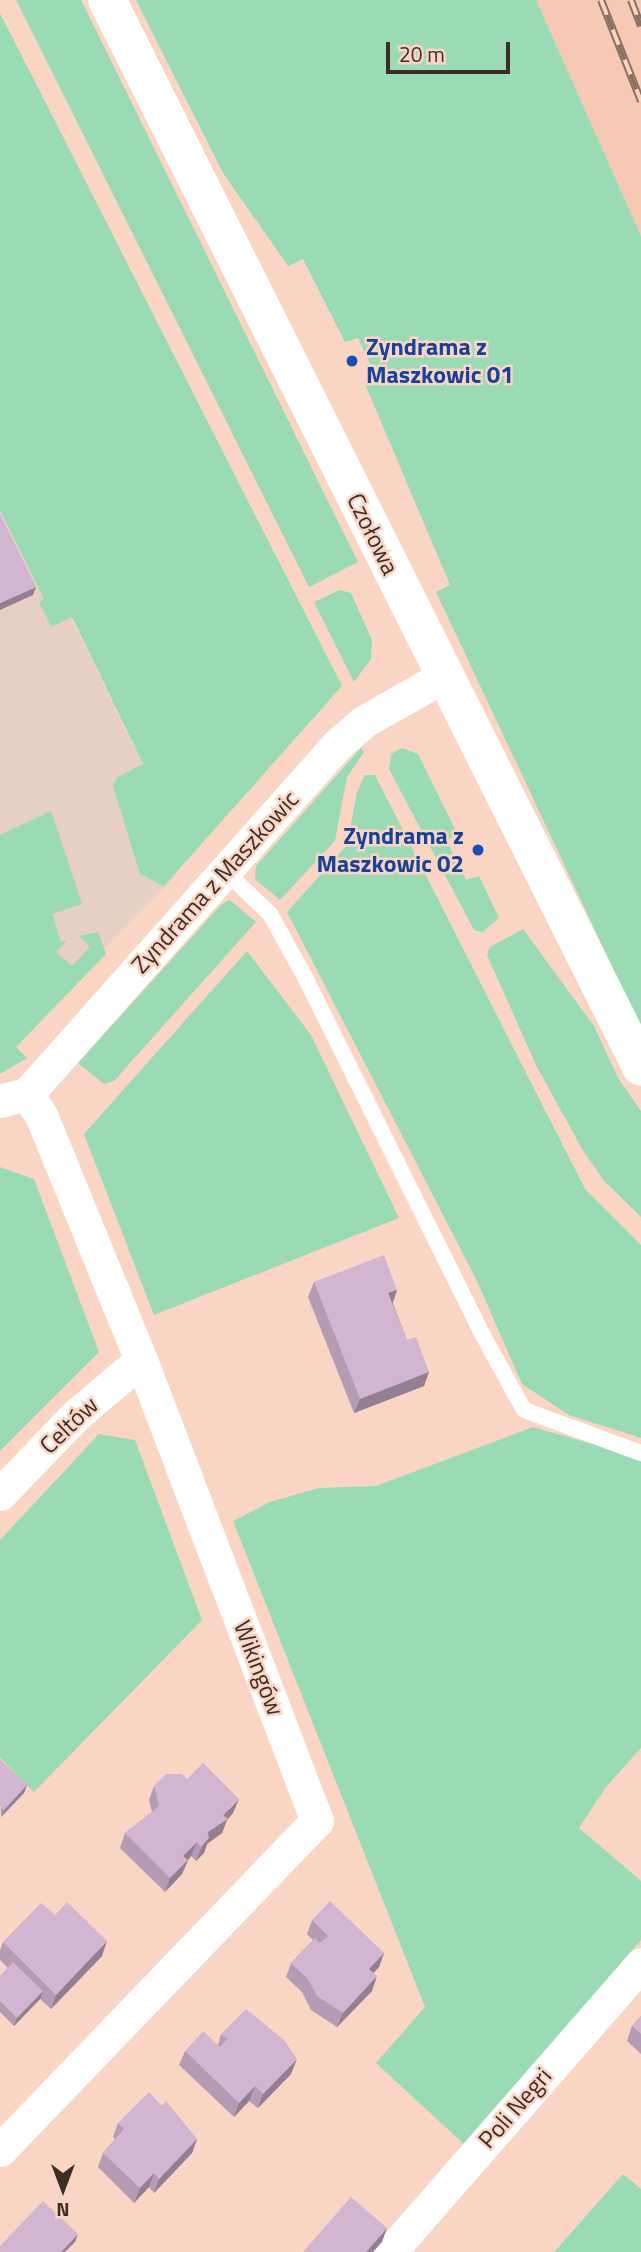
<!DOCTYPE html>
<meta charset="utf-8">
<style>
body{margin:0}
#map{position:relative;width:641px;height:2252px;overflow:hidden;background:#fbd5c4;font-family:"Titillium Web",sans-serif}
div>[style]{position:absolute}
.commercial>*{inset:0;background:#e6d0c4}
.built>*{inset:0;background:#f6c9b4}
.green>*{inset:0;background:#9adab5}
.service>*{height:16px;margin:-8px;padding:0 8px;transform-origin:8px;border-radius:8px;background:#fff}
.minor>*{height:33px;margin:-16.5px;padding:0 16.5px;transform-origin:16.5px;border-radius:16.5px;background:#fff}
.tertiary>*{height:38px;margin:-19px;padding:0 19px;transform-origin:19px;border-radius:19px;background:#fff}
.rail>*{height:8px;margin-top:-4px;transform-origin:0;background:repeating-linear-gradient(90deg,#fbd5c4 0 16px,#887065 0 32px);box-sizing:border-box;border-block:2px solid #887065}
.wall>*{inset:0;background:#b49cb4}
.shaded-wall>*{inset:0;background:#927f92}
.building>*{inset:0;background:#d1b5d1}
.dots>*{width:19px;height:19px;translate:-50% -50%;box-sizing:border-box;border:4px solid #fbd5c4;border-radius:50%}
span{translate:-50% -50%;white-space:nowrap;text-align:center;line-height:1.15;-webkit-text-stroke:5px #fbd5c4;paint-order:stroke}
.transit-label{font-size:24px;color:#164399;font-weight:700}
.left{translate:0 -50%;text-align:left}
.right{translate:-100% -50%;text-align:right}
.street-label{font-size:24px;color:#3c2d27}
.north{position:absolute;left:28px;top:2154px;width:70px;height:70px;-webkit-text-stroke:5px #fbd5c4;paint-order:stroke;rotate:180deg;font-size:19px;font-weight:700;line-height:28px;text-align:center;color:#3c2d27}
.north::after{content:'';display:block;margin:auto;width:24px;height:32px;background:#3c2d27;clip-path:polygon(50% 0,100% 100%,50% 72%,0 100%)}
.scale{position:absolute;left:386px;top:42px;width:124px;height:32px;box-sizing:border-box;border:4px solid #3c2d27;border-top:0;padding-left:9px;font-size:21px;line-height:24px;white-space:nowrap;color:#3c2d27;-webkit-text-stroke:5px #fbd5c4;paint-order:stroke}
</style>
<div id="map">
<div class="commercial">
<i style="clip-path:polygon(0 474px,143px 765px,174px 877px,0 1056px)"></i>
</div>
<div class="built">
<i style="clip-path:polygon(536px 0,641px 0,641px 236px,547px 25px)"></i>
</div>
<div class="green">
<i style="clip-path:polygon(16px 0,81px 0,358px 562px,309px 587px)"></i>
<i style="clip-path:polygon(136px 0,536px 0,641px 236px,641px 1028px,436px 592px,450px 585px,365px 384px,377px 379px,358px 338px,345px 342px,303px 259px,288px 266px,223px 173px)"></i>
<i style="clip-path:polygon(0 13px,342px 686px,164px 886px,140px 874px,113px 786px,118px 777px,143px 764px,72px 617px,51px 627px,39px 602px,44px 599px,0 510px)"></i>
<i style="clip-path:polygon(340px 590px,351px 593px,372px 640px,371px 659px,354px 682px,314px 602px)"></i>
<i style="clip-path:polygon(361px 748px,364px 752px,347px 777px,335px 841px,280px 900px,255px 879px,256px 866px)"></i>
<i style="clip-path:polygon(402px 748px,418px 754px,457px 833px,447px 841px,466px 880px,479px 876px,499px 918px,483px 932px,474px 930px,389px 769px,391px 754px)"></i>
<i style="clip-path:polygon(365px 775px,375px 775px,585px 1189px,641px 1245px,641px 1438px,569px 1415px,522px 1384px,477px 1281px,287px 912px,347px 845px,357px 792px)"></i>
<i style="clip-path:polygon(51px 811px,82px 904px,52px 914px,61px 942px,67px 940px,56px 952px,72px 966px,90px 947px,79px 936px,98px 932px,106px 954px,16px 1047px,27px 1058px,0 1074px,0 835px)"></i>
<i style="clip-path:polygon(230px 900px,256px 922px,114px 1081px,104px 1084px,78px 1063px,222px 904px)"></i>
<i style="clip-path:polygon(523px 929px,594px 1026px,618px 1078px,641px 1111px,641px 1217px,604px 1181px,582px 1149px,536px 1065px,487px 955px,490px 947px)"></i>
<i style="clip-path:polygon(247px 951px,311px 1035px,399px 1218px,154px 1315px,84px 1134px)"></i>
<i style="clip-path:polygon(0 1167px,34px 1179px,99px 1352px,0 1451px)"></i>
<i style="clip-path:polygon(533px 1427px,641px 1458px,641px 1748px,606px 1787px,579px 1828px,641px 1881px,641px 1940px,465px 2145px,376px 2063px,425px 2007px,233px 1521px,270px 1502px,319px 1488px,376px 1486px)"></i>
<i style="clip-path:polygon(99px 1434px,135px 1440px,202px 1620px,34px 1792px,0 1758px,0 1540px)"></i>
<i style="clip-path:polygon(623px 2174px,641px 2189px,641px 2252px,554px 2252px)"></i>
</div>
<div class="service">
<i style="left:224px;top:870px;width:64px;rotate:43.7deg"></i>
<i style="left:270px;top:914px;width:74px;rotate:61deg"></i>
<i style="left:306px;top:979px;width:392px;rotate:63.6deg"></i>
<i style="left:480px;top:1330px;width:91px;rotate:61.2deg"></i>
<i style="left:524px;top:1410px;width:125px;rotate:20.2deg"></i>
</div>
<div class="minor">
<i style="left:0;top:1101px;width:28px;rotate:-15deg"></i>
<i style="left:27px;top:1094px;width:467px;rotate:-48.4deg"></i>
<i style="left:337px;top:745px;width:35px;rotate:-41deg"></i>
<i style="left:363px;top:722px;width:93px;rotate:-29.6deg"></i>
<i style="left:0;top:1494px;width:110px;rotate:-46.1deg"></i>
<i style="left:76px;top:1415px;width:85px;rotate:-40.2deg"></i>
<i style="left:0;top:2150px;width:457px;rotate:-46.1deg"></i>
<i style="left:317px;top:1821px;width:493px;rotate:-110.9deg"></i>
<i style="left:141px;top:1360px;width:262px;rotate:-112.2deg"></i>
<i style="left:42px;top:1117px;width:27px;rotate:-123deg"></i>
<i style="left:390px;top:2252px;width:382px;rotate:-48.9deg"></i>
</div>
<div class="tertiary">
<i style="left:107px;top:0;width:1193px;rotate:63.41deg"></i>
</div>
<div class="rail">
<i style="left:601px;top:0;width:109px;rotate:68.4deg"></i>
<i style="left:631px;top:0;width:28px;rotate:69deg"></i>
</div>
<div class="wall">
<i style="clip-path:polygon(314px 1282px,397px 1290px,393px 1303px,407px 1340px,429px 1372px,424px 1386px,354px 1413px,308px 1297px)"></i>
<i style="clip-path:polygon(0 1760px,27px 1785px,24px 1793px,1px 1817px)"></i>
<i style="clip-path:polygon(187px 1779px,233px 1813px,227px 1820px,222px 1833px,207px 1844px,204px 1853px,196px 1861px,191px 1856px,188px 1860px,182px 1874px,165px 1892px,120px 1848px,125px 1833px,152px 1812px,149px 1800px,154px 1786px)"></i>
<i style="clip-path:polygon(55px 1915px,102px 1956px,51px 2009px,40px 1999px,14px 2026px,0 2012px,0 1976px,8px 1968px,0 1960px,0 1950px,3px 1942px)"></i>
<i style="clip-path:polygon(312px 1920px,384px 1953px,379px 1967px,373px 1973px,372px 1991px,337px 2027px,311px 2010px,302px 1992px,286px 1977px,291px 1963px,313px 1940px,307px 1934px)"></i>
<i style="clip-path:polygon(641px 2016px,641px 2054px,627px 2041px,632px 2026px)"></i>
<i style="clip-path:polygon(221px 2034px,291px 2074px,258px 2108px,249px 2101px,234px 2117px,179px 2065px,185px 2051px,218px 2045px)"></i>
<i style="clip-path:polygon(118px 2123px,197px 2139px,192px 2153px,154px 2193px,149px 2187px,134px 2203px,98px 2167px,103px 2153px,115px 2139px,113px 2137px)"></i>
</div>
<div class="shaded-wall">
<i style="clip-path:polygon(36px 587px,33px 595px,0 610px,0 603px)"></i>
<i style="clip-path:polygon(397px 1290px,392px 1304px,388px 1293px)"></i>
<i style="clip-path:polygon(429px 1372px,424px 1386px,354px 1413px,360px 1399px)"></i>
<i style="clip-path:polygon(27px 1785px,24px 1793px,1px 1817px,4px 1810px)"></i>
<i style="clip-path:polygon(239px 1799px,233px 1813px,227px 1820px,222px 1833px,207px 1844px,204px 1853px,196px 1861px,208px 1832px)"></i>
<i style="clip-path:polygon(197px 1842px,191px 1856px,188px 1860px,182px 1874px,165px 1892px,170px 1878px,183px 1856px)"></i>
<i style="clip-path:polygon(107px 1941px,102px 1956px,51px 2009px,56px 1995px)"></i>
<i style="clip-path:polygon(384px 1953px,379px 1967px,364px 1983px,369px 1969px)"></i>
<i style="clip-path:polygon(377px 1976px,372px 1991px,337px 2027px,343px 2013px)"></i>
<i style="clip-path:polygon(43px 1991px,40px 1999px,14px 2026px,17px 2018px)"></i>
<i style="clip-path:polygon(297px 2059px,291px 2074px,258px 2108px,263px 2094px)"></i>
<i style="clip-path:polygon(255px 2086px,249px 2101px,234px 2117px,239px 2103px)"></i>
<i style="clip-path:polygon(197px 2139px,192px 2153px,154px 2193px,159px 2179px)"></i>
<i style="clip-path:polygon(154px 2173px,149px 2187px,134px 2203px,140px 2188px)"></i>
<i style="clip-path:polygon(387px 2228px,382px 2242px,373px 2252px,366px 2252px)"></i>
<i style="clip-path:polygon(78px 2234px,75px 2242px,65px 2252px,61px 2252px)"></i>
</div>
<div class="building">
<i style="clip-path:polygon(0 514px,36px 587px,0 603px)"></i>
<i style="clip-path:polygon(384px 1255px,397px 1290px,388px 1293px,407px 1340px,416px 1337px,429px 1372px,360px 1399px,314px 1282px)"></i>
<i style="clip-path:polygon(0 1760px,27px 1785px,4px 1810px,0 1806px)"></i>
<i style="clip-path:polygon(203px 1763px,239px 1799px,223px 1815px,228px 1819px,208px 1832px,209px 1838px,201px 1847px,197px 1842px,183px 1856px,188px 1860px,170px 1878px,125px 1833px,159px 1806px,154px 1786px,166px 1774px,182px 1774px,187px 1779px)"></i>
<i style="clip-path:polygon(330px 1901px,384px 1953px,369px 1969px,377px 1976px,343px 2013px,317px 1996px,307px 1978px,291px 1963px,315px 1938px,320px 1943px,328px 1936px,312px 1920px)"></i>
<i style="clip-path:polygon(67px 1902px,107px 1941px,56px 1995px,3px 1942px,41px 1903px,55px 1915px)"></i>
<i style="clip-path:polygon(13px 1962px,43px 1991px,17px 2018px,0 2001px,0 1976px)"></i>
<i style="clip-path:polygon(246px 2009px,285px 2041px,297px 2059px,263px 2094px,255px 2086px,239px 2103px,185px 2051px,203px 2031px,220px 2047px,227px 2039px,221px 2034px)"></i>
<i style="clip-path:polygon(641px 2016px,641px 2034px,632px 2026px)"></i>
<i style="clip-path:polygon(149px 2092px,162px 2106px,166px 2101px,197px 2139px,159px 2179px,154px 2173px,140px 2188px,103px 2153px,124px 2129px,118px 2123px)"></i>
<i style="clip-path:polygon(351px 2197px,387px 2228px,366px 2252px,303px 2252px)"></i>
<i style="clip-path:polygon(43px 2201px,78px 2234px,61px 2252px,0 2252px,0 2246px)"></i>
</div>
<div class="dots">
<i style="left:352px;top:361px;background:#1a4fb4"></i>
<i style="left:478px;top:850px;background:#1a4fb4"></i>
</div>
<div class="transit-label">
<span class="left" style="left:366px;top:361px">Zyndrama z<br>Maszkowic 01</span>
<span class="right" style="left:464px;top:850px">Zyndrama z<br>Maszkowic 02</span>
</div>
<div class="street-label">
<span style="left:373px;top:534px;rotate:64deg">Czołowa</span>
<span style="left:215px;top:882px;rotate:-48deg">Zyndrama z Maszkowic</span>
<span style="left:69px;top:1425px;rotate:-44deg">Celtów</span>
<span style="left:259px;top:1668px;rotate:69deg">Wikingów</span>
<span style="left:515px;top:2108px;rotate:-49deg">Poli Negri</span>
</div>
<div class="north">N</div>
<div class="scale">20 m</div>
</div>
